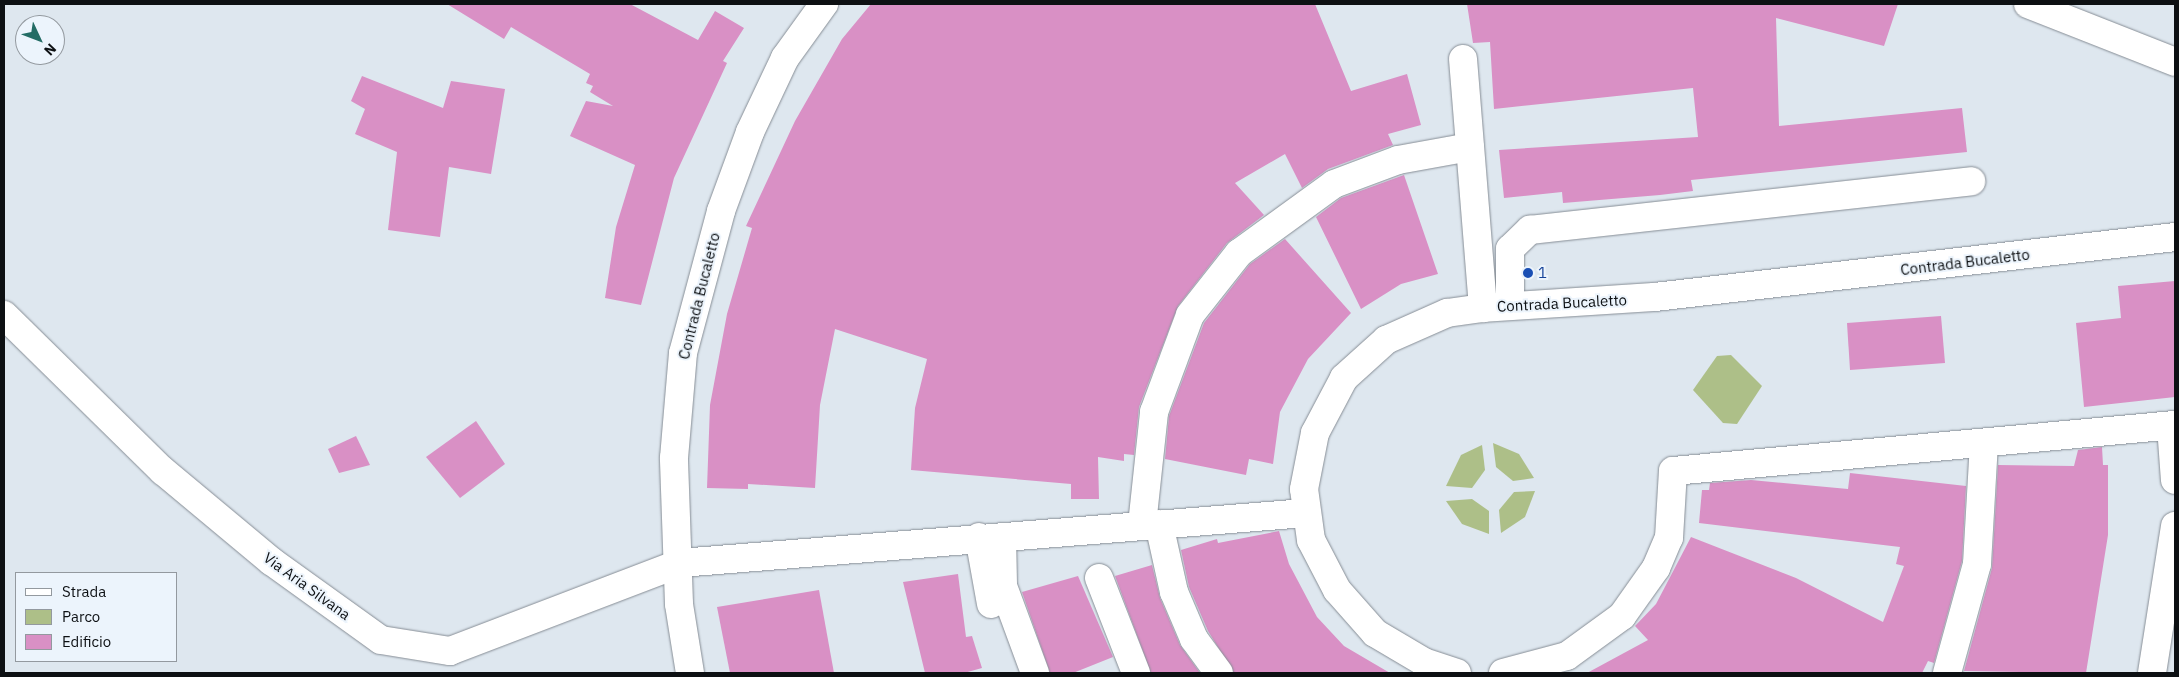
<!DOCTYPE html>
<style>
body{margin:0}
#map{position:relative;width:2179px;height:677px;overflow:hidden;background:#dee7ef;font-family:"IBM Plex Sans",sans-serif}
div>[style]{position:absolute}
.green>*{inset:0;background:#adbf88}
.building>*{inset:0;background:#d990c5}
.roads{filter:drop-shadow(0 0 1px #868d95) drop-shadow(0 0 1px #868d95)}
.street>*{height:28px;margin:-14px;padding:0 14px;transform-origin:14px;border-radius:14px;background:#fff}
.dots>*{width:14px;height:14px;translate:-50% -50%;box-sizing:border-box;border:2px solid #ecf4fc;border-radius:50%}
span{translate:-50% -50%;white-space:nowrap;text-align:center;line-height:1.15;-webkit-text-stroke:4px #ecf4fc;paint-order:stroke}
.street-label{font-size:15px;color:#0d1013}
.transit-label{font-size:15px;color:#164399}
.left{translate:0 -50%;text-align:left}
.frame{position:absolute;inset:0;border:5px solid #0d1013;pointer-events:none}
.legend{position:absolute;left:15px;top:572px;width:162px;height:90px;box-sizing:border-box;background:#ecf4fc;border:1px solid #93999f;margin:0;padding:6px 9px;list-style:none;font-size:15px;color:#0d1013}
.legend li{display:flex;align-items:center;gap:10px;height:25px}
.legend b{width:25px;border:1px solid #93999f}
.north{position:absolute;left:15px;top:15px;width:50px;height:50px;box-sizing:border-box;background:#ecf4fc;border:1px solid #93999f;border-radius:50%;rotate:133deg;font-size:14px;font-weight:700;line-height:20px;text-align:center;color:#0d1013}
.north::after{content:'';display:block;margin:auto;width:18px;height:22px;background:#236c65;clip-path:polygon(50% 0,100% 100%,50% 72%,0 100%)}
</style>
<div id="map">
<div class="green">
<i style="clip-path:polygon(1731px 355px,1762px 386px,1737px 424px,1723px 423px,1693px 390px,1717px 356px)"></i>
<i style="clip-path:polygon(1493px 443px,1519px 454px,1534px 478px,1513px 481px,1496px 467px)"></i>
<i style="clip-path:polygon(1482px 445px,1485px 470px,1472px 488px,1446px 486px,1461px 455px)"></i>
<i style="clip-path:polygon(1535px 491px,1525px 517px,1501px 533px,1499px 510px,1514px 492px)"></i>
<i style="clip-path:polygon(1472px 499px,1489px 511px,1489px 534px,1462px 524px,1446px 501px)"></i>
</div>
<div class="building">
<i style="clip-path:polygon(447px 4px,630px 4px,698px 40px,715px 11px,744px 28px,723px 61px,727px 63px,674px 178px,641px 305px,605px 298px,616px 227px,635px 165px,570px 136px,586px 101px,613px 106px,590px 92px,593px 86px,586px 83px,590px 74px,511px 27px,504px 39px)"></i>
<i style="clip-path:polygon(871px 4px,1315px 4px,1351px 91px,1407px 74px,1421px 125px,1388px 134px,1393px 145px,1328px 169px,1302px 188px,1285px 154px,1235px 183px,1264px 215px,1227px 243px,1178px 306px,1139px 407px,1134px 455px,1124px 454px,1124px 461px,1098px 457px,1099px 499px,1071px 499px,1071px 484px,911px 470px,915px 408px,927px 359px,835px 329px,820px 405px,815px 488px,748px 484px,748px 489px,707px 488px,710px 405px,727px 314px,752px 228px,746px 226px,795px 121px,842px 39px)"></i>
<i style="clip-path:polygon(1467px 4px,1898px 4px,1884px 46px,1776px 18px,1779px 126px,1962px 108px,1967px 152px,1691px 180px,1693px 191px,1660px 195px,1563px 203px,1562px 192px,1504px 198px,1499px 150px,1698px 137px,1693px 88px,1494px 109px,1490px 42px,1473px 43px)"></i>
<i style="clip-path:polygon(362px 76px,443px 108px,451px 81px,505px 89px,491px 174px,449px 167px,440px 237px,388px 230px,397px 152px,355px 134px,365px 109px,351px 101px)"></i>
<i style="clip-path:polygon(1404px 175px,1438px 274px,1401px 284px,1361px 309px,1316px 217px,1341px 198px)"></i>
<i style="clip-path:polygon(1285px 239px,1351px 313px,1308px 359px,1280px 412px,1273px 464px,1249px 459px,1246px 475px,1165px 459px,1169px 416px,1204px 323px,1250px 264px)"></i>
<i style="clip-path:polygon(2175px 281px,2175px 397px,2084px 407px,2076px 323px,2121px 318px,2118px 286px)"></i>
<i style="clip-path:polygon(1941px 316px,1945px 363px,1850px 370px,1847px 323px)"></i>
<i style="clip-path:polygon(476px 421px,505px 464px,460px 498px,426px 457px)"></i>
<i style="clip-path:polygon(356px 436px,370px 465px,339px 473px,328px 449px)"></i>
<i style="clip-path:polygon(2102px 447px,2103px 465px,2108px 465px,2108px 535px,2086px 673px,1964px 671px,1992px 568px,1998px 465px,2074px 466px,2078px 450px)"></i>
<i style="clip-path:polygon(1850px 473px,1966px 486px,1962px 561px,1934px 663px,1928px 661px,1922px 673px,1587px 673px,1648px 640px,1635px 626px,1656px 604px,1691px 537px,1796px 578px,1883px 622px,1904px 566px,1896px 564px,1900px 547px,1699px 523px,1702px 490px,1709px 490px,1710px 483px,1751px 480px,1848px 489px)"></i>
<i style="clip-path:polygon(1279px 531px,1289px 564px,1317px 617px,1344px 646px,1390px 673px,1234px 673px,1208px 631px,1189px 587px,1181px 550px,1217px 539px,1218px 543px)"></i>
<i style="clip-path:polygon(1152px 565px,1160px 598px,1180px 645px,1200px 673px,1151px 673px,1115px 576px)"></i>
<i style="clip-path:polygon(958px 574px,966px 637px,972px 636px,982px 668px,964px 673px,925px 673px,903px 582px)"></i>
<i style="clip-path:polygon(1078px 576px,1113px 657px,1073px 673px,1050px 673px,1022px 592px)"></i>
<i style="clip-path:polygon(819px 590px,834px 673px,730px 673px,717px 607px)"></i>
</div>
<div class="roads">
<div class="street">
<i style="left:2028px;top:4px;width:158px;rotate:21.5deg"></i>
<i style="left:1463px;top:59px;width:250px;rotate:85.4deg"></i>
<i style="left:1510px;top:306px;width:57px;rotate:-90deg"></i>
<i style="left:1510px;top:249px;width:28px;rotate:-44deg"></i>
<i style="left:1530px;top:230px;width:444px;rotate:-6.3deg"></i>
<i style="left:4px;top:315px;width:223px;rotate:44.5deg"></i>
<i style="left:163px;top:471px;width:141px;rotate:39.8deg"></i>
<i style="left:271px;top:561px;width:135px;rotate:35.7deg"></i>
<i style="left:381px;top:640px;width:70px;rotate:9.1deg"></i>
<i style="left:450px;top:651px;width:246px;rotate:-20.9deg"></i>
<i style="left:680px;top:563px;width:627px;rotate:-4.57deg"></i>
<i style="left:2171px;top:426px;width:54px;rotate:85.8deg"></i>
<i style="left:1159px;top:524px;width:70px;rotate:77.6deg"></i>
<i style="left:1174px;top:592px;width:51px;rotate:66.9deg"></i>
<i style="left:1194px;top:639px;width:42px;rotate:53.7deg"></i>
<i style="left:1142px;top:525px;width:114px;rotate:-83.9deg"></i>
<i style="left:1154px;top:412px;width:103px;rotate:-69.6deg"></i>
<i style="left:1190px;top:315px;width:79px;rotate:-51.7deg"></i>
<i style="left:1239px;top:253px;width:117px;rotate:-36deg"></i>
<i style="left:1334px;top:184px;width:68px;rotate:-20.6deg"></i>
<i style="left:1398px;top:160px;width:73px;rotate:-10.2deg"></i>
<i style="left:979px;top:537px;width:68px;rotate:79.8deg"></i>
<i style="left:1002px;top:537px;width:49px;rotate:88.8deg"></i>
<i style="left:1003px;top:586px;width:93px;rotate:69.8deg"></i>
<i style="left:1099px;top:578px;width:102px;rotate:68.7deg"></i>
<i style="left:690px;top:673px;width:70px;rotate:-99.1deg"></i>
<i style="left:679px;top:604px;width:146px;rotate:-92deg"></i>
<i style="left:674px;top:458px;width:105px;rotate:-85.1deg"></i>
<i style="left:683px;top:353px;width:147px;rotate:-75deg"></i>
<i style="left:721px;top:211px;width:84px;rotate:-69.8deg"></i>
<i style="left:750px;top:132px;width:82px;rotate:-64.7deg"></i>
<i style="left:785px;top:58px;width:67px;rotate:-54.2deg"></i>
<i style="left:1457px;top:673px;width:35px;rotate:-162deg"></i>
<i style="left:1424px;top:662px;width:57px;rotate:-149.4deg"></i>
<i style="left:1375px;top:633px;width:57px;rotate:-131.5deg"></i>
<i style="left:1337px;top:590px;width:56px;rotate:-117.5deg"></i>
<i style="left:1311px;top:540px;width:51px;rotate:-97.8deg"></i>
<i style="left:1304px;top:489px;width:57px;rotate:-78.9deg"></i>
<i style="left:1315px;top:433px;width:62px;rotate:-62.2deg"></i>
<i style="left:1344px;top:378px;width:57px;rotate:-42.1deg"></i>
<i style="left:1386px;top:340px;width:67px;rotate:-23.9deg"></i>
<i style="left:1447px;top:313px;width:36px;rotate:-8deg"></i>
<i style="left:1483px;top:308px;width:172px;rotate:-3.7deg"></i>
<i style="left:1655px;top:297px;width:523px;rotate:-6.58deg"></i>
<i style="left:1503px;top:673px;width:66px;rotate:-14.9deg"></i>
<i style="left:1567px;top:656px;width:68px;rotate:-36deg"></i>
<i style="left:1622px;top:616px;width:59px;rotate:-54.7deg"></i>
<i style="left:1656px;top:568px;width:33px;rotate:-67deg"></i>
<i style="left:1669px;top:538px;width:67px;rotate:-86.6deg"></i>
<i style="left:1673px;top:471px;width:504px;rotate:-5.24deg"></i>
<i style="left:1947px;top:673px;width:113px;rotate:-74.6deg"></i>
<i style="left:1977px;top:564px;width:121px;rotate:-86.7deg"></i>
<i style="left:2152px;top:673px;width:149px;rotate:-81.1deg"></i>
</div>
</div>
<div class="dots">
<i style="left:1528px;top:273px;background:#1a4fb4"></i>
</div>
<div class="street-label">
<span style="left:1965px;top:262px;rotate:-7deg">Contrada Bucaletto</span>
<span style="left:699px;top:296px;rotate:-76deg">Contrada Bucaletto</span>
<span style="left:1562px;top:303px;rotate:-3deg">Contrada Bucaletto</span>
<span style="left:307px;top:586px;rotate:36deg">Via Aria Silvana</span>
</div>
<div class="transit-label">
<span class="left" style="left:1538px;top:273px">1</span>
</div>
<div class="frame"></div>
<ul class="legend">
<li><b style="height:6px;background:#fff"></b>Strada</li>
<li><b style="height:14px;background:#adbf88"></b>Parco</li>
<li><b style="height:14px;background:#d990c5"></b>Edificio</li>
</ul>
<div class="north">N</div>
</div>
